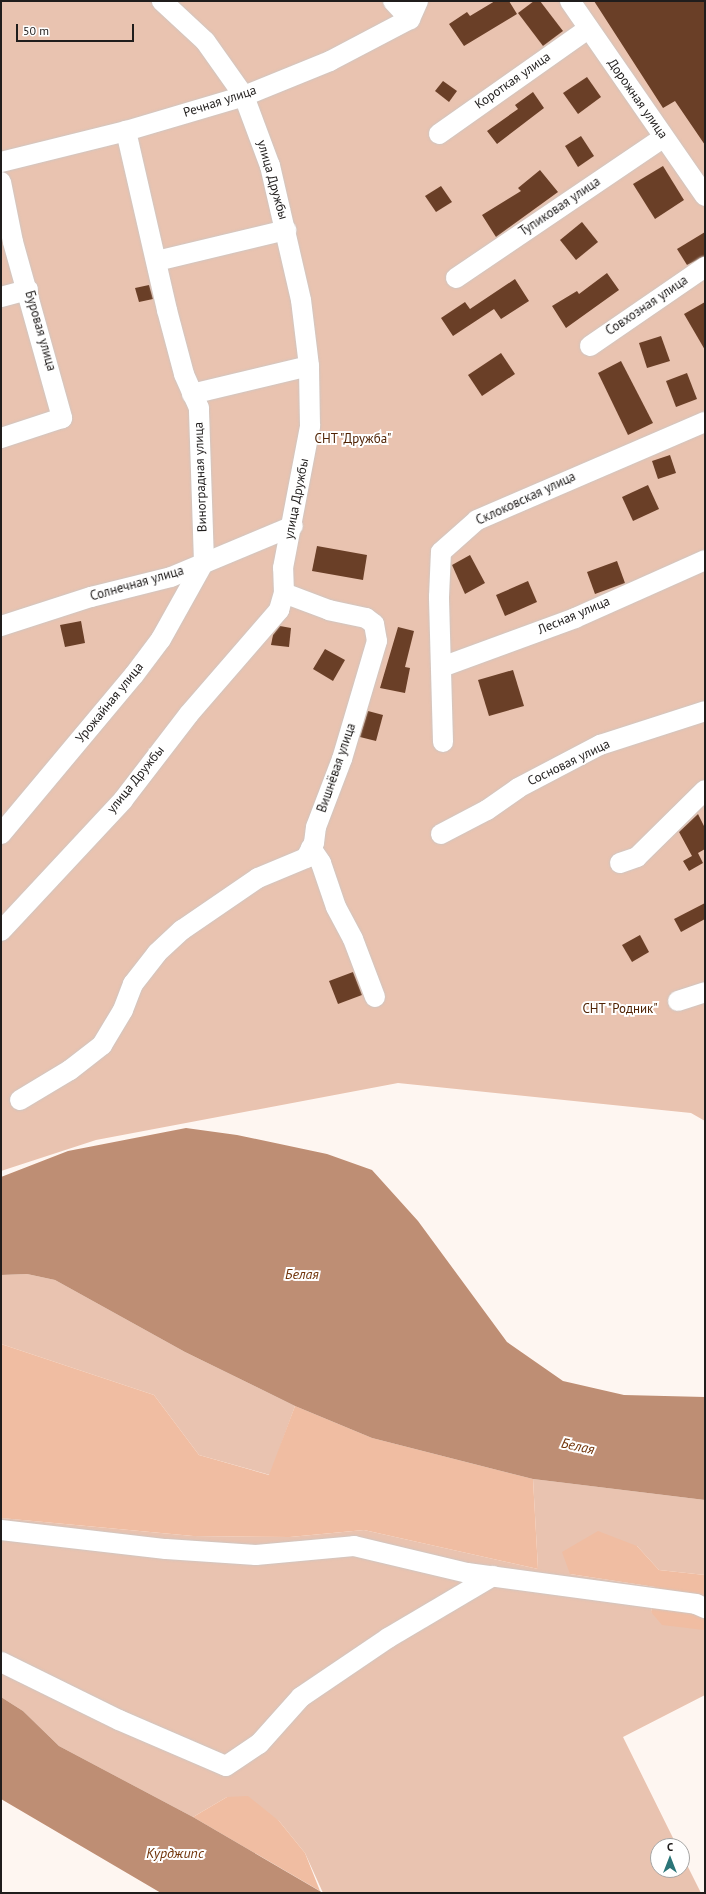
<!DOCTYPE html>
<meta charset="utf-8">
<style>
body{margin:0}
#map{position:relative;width:706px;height:1894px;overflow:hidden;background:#fef6f1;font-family:"PT Sans",sans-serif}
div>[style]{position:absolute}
.green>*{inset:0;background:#e9c3b0}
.forest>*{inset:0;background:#f0bda2}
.water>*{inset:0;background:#be8e74}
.building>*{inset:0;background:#6a3f27}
.roads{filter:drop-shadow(0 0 1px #cec6c2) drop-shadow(0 0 1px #cec6c2)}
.minor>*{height:20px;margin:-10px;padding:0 10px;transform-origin:10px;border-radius:10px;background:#fff}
span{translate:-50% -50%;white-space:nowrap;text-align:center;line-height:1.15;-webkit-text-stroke:4px #fff;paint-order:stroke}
.street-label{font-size:13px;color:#201d1c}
.park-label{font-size:13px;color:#502203}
.water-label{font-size:14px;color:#71340a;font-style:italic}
.frame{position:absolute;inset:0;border:2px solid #201d1c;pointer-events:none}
.north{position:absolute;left:650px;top:1838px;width:40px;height:40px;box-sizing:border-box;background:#fff;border:1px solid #a6a5a4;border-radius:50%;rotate:0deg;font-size:11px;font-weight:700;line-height:16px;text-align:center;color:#201d1c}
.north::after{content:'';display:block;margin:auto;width:14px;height:18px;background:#2b7578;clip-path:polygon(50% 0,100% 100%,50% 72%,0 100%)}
.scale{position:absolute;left:16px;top:24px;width:118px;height:18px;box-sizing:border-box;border:2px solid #201d1c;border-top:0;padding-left:5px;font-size:12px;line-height:14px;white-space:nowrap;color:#201d1c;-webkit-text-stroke:3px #fff;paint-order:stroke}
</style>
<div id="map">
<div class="green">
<i style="clip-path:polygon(1px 1px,705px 1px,705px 1121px,691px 1113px,398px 1083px,96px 1140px,1px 1171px)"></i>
<i style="clip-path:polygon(27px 1274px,55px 1280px,185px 1352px,295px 1406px,270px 1475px,199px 1455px,154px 1395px,1px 1344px,1px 1275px)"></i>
<i style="clip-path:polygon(533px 1479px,705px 1500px,705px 1575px,659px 1570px,637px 1546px,570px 1574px,655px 1587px,651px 1612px,705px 1630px,705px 1627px,705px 1695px,623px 1737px,677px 1846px,658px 1846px,658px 1870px,682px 1870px,682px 1855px,701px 1893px,323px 1893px,305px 1853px,279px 1821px,227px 1797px,193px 1817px,59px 1746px,23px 1711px,1px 1697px,1px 1518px,193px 1536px,290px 1537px,364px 1530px,538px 1569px)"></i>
</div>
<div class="forest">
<i style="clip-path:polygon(1px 1344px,154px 1395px,199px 1455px,269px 1475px,295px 1406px,372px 1438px,533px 1479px,538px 1569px,364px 1530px,290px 1537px,193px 1536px,1px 1518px)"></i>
<i style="clip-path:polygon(598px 1531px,637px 1546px,659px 1570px,705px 1575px,704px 1630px,662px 1625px,651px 1612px,655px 1587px,570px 1574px,562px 1552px)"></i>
<i style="clip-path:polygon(248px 1796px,279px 1821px,305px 1853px,320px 1891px,193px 1817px,227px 1797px)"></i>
</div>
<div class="water">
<i style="clip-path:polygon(186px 1128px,237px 1135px,327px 1154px,372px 1170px,418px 1221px,507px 1342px,563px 1381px,624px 1395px,705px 1397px,705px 1500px,533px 1479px,372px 1438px,295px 1406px,185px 1352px,55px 1280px,27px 1274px,1px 1275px,1px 1177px,68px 1151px)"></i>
<i style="clip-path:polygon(1px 1697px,23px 1711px,59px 1746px,193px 1817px,323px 1893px,161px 1893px,1px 1799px)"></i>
</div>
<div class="building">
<i style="clip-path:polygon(495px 1px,509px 1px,517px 14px,464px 46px,449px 24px,467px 12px,470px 16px)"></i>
<i style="clip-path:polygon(534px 1px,540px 1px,563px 31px,543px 46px,518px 13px)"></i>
<i style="clip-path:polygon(594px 1px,705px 1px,705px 145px,675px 101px,663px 108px)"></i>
<i style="clip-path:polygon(587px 77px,601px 97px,578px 114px,563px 93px)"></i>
<i style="clip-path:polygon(443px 81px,457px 91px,449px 102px,435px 91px)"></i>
<i style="clip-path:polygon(533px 92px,544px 108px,497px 144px,487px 131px,518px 109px,515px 105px)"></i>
<i style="clip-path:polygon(581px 136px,594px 156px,578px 167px,565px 146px)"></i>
<i style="clip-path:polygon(663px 166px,684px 200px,655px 219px,633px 184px)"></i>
<i style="clip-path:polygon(540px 170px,558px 192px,496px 237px,482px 215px,521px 191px,518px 188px)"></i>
<i style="clip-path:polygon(441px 186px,452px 202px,436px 212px,425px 196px)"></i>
<i style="clip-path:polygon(582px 222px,598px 242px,576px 260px,560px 240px)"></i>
<i style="clip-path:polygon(705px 232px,705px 256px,687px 265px,677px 249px)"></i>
<i style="clip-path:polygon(607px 273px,619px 290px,566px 328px,552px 306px,577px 291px,579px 294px)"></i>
<i style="clip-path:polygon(515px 279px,529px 301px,501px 319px,494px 309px,453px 336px,441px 318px,465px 302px,470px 309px)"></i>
<i style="clip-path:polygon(149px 285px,153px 299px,139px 302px,135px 288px)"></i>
<i style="clip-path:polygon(705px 302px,705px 350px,684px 314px)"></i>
<i style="clip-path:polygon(661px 336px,670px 361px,647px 368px,639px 343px)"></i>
<i style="clip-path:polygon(501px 353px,515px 374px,482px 396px,468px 375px)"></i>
<i style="clip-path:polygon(621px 361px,653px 423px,628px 435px,598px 373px)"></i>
<i style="clip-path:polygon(687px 373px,697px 399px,676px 407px,666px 381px)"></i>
<i style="clip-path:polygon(670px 455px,676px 473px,658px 479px,652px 461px)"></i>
<i style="clip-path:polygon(648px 485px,659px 509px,633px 521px,622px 497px)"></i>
<i style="clip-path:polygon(317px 546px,367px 555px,363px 580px,312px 571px)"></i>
<i style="clip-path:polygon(470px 555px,485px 583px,465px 594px,452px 565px)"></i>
<i style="clip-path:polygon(617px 561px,625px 583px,595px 594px,587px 572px)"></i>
<i style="clip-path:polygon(528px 581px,537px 602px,505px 616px,496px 595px)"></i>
<i style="clip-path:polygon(81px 621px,85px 643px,65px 647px,60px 625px)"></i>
<i style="clip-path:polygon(280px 626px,291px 628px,289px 647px,271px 645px,273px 635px)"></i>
<i style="clip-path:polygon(398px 627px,414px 631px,405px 667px,410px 668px,405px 693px,380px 688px)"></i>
<i style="clip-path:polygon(325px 649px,345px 660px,333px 681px,313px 669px)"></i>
<i style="clip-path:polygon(513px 670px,524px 706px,489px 716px,478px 680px)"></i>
<i style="clip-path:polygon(368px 711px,383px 715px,376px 741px,360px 737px)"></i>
<i style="clip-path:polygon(698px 814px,705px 828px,705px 849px,698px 853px,703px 863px,689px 871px,683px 861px,692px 856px,679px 832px)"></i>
<i style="clip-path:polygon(705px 903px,705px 919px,681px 932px,674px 919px)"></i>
<i style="clip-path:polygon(640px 935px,649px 952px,632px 962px,622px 945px)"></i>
<i style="clip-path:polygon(353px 972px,362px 995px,338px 1004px,329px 981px)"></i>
</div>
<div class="roads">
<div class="minor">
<i style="left:393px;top:1px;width:25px;rotate:47deg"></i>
<i style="left:570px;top:1px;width:237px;rotate:55.3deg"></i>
<i style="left:439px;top:134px;width:182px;rotate:-35.2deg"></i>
<i style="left:1px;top:162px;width:129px;rotate:-13.9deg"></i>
<i style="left:126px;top:131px;width:123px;rotate:-16.5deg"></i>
<i style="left:244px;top:96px;width:93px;rotate:-22.1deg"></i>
<i style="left:330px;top:61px;width:90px;rotate:-27.7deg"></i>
<i style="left:410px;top:19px;width:20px;rotate:-66deg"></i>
<i style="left:1px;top:182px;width:61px;rotate:78.7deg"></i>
<i style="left:13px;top:242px;width:183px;rotate:74.4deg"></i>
<i style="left:62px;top:418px;width:64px;rotate:161.8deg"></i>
<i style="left:157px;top:261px;width:133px;rotate:-13.5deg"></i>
<i style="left:456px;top:278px;width:251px;rotate:-34.1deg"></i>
<i style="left:1px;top:297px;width:28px;rotate:-15deg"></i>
<i style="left:590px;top:346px;width:140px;rotate:-34.5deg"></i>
<i style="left:192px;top:394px;width:120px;rotate:-13.5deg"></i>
<i style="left:1px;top:626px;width:95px;rotate:-17.9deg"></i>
<i style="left:91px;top:597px;width:82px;rotate:-14deg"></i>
<i style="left:171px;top:577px;width:132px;rotate:-22.7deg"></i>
<i style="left:442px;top:667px;width:142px;rotate:-20.2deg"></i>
<i style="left:575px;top:618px;width:142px;rotate:-24deg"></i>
<i style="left:443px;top:742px;width:145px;rotate:-91.6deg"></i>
<i style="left:439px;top:597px;width:45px;rotate:-87.5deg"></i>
<i style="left:441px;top:552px;width:48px;rotate:-41.6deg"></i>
<i style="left:477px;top:520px;width:248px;rotate:-23.3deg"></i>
<i style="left:1px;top:834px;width:207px;rotate:-50.1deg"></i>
<i style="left:134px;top:675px;width:45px;rotate:-53.1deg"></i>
<i style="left:161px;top:639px;width:88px;rotate:-60.8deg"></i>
<i style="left:204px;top:562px;width:154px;rotate:-91.9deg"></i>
<i style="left:199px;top:408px;width:37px;rotate:-114deg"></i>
<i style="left:184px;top:374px;width:66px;rotate:-104.9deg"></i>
<i style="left:167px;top:310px;width:184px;rotate:-102.9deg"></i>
<i style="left:441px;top:834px;width:52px;rotate:-27.6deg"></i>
<i style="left:487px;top:810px;width:38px;rotate:-35deg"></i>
<i style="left:518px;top:788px;width:93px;rotate:-27.7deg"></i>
<i style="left:600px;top:745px;width:110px;rotate:-17.9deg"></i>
<i style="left:311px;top:848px;width:18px;rotate:56deg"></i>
<i style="left:321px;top:863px;width:46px;rotate:71.2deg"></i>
<i style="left:336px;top:907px;width:36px;rotate:62deg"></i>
<i style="left:353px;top:939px;width:62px;rotate:69.2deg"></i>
<i style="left:620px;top:863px;width:18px;rotate:-19deg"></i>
<i style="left:637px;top:857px;width:95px;rotate:-44.6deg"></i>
<i style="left:1px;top:931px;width:179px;rotate:-47deg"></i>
<i style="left:123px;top:800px;width:108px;rotate:-52.5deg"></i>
<i style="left:189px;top:714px;width:138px;rotate:-49.1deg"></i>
<i style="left:279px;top:610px;width:18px;rotate:-74deg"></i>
<i style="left:284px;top:593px;width:25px;rotate:-92deg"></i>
<i style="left:283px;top:568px;width:145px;rotate:-79.2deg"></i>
<i style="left:310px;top:426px;width:60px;rotate:-91deg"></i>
<i style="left:309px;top:366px;width:66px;rotate:-96.9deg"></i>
<i style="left:301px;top:300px;width:138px;rotate:-103deg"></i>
<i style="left:270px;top:166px;width:75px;rotate:-110.4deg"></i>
<i style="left:244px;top:96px;width:67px;rotate:-125.3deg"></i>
<i style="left:205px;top:41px;width:59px;rotate:-137.1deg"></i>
<i style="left:678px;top:1001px;width:28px;rotate:-18deg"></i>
<i style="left:20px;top:1100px;width:58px;rotate:-31deg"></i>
<i style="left:70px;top:1070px;width:41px;rotate:-38deg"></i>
<i style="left:102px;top:1045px;width:41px;rotate:-59deg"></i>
<i style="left:123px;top:1010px;width:28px;rotate:-69deg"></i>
<i style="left:133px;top:984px;width:39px;rotate:-52deg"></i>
<i style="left:157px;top:953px;width:34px;rotate:-43deg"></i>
<i style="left:182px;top:930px;width:92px;rotate:-34.4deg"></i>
<i style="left:258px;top:878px;width:52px;rotate:-22.6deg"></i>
<i style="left:306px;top:858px;width:17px;rotate:-62deg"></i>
<i style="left:314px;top:843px;width:16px;rotate:-83deg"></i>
<i style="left:316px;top:827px;width:73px;rotate:-69.1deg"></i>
<i style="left:342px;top:759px;width:123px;rotate:-73.5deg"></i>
<i style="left:377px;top:641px;width:17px;rotate:-100deg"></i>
<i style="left:374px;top:624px;width:10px;rotate:-143deg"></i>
<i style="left:366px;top:618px;width:38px;rotate:-168deg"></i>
<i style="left:329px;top:610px;width:48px;rotate:-159.3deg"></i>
<i style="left:1px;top:1530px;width:166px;rotate:6.6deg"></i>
<i style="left:166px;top:1549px;width:90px;rotate:3.8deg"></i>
<i style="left:256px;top:1555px;width:98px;rotate:-5.2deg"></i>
<i style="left:354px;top:1546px;width:116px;rotate:13.4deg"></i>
<i style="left:467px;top:1573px;width:231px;rotate:7.7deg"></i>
<i style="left:696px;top:1604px;width:10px;rotate:24deg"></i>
<i style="left:1px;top:1662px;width:131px;rotate:26.2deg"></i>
<i style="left:119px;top:1720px;width:116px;rotate:23.3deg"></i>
<i style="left:226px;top:1766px;width:40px;rotate:-34deg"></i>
<i style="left:259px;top:1744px;width:63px;rotate:-48.2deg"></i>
<i style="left:301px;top:1697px;width:105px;rotate:-34.1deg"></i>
<i style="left:388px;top:1638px;width:122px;rotate:-30.6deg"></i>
</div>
</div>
<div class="street-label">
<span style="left:513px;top:81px;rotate:-35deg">Короткая улица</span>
<span style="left:637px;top:99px;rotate:55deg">Дорожная улица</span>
<span style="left:220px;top:102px;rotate:-18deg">Речная улица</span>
<span style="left:272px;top:180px;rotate:74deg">улица Дружбы</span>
<span style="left:560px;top:207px;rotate:-34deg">Тупиковая улица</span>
<span style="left:647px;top:306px;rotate:-34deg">Совхозная улица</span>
<span style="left:40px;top:331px;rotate:74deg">Буровая улица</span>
<span style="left:201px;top:477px;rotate:-92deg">Виноградная улица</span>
<span style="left:297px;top:499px;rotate:-79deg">улица Дружбы</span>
<span style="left:526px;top:499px;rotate:-25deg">Склоковская улица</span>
<span style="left:137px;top:584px;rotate:-16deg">Солнечная улица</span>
<span style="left:574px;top:616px;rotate:-23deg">Лесная улица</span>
<span style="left:110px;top:703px;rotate:-51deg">Урожайная улица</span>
<span style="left:569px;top:763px;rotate:-26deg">Сосновая улица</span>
<span style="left:337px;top:768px;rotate:-71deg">Вишнёвая улица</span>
<span style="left:136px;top:780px;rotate:-51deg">улица Дружбы</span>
</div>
<div class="park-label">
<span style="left:353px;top:439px">СНТ "Дружба"</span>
<span style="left:620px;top:1009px">СНТ "Родник"</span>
</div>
<div class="water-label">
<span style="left:302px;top:1274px">Белая</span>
<span style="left:578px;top:1446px;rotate:12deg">Белая</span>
<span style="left:175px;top:1853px">Курджипс</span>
</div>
<div class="frame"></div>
<div class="north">С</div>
<div class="scale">50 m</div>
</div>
